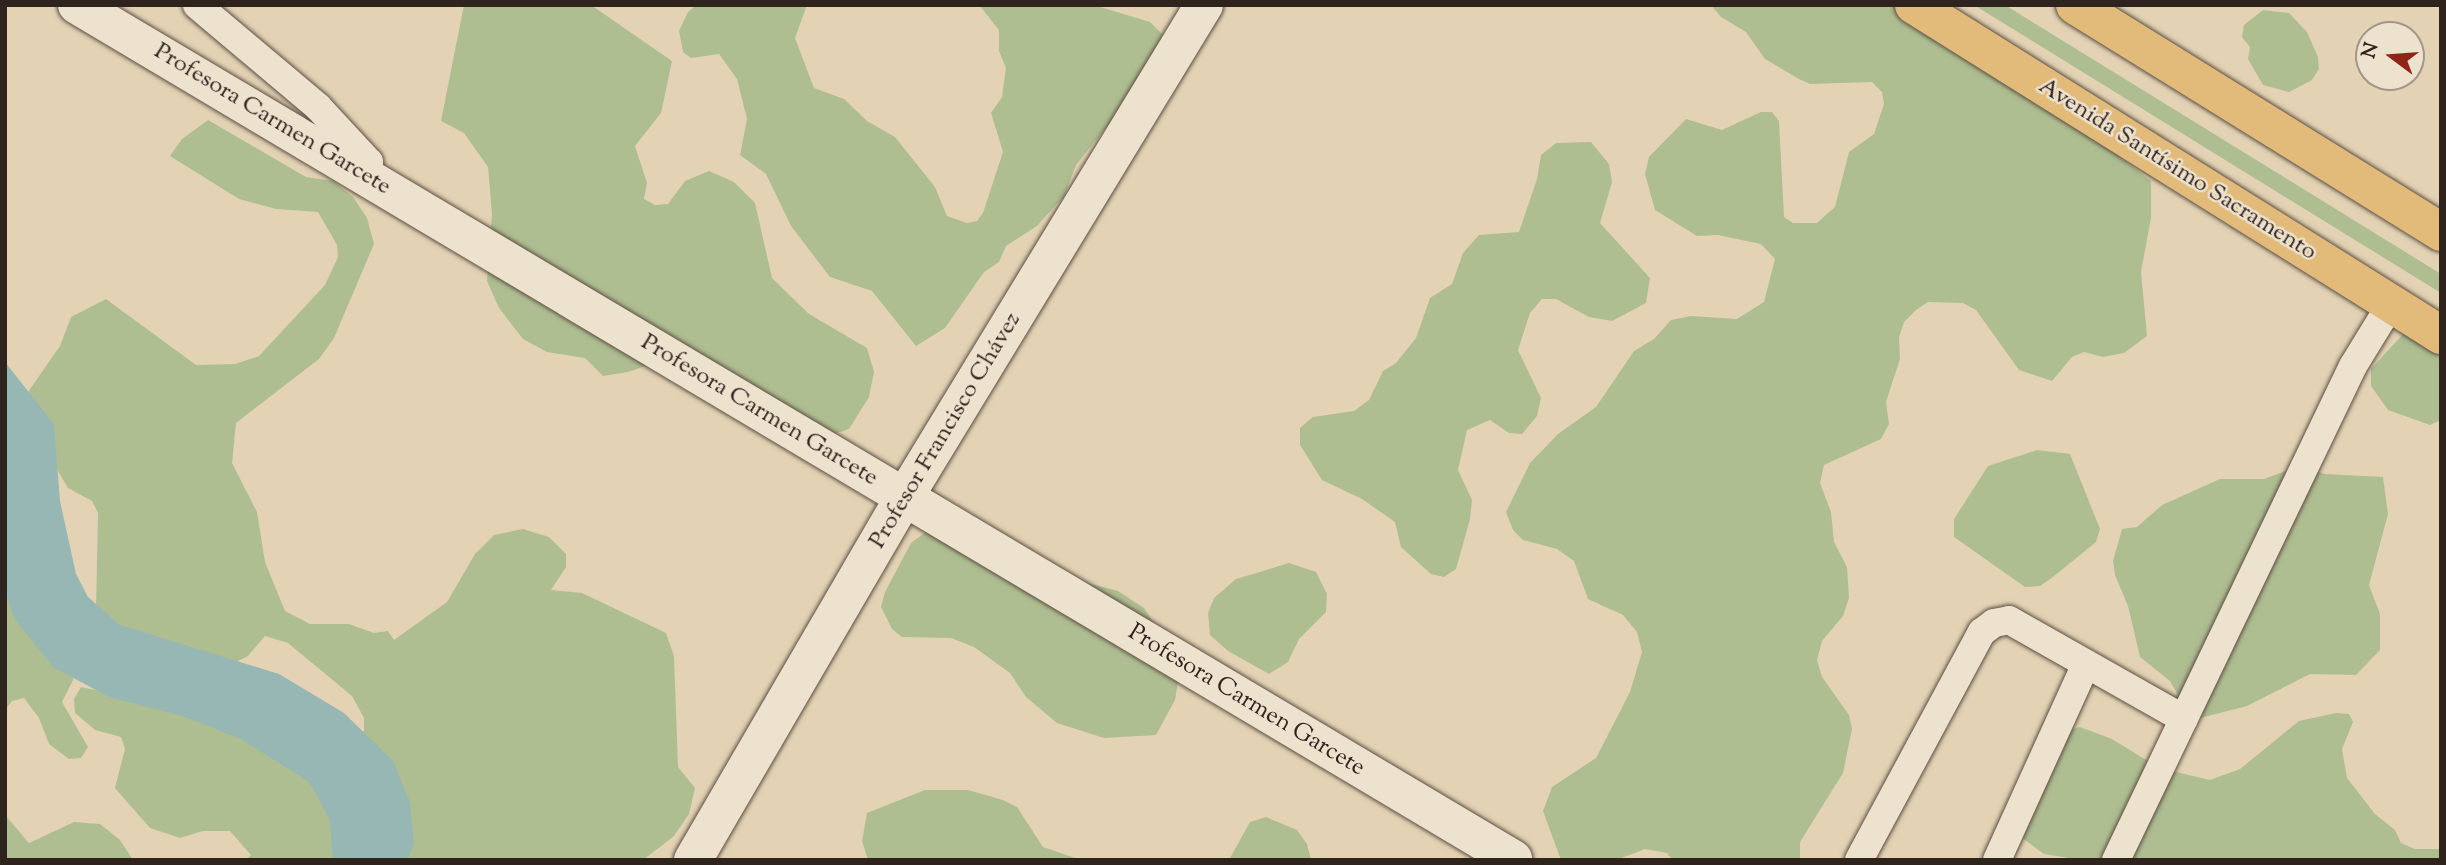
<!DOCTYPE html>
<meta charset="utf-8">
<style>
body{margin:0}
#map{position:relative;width:2446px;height:865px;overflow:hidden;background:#e3d3b4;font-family:"Sorts Mill Goudy",serif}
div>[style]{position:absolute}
.green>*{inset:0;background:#afbe91}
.water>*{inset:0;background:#96b7b3}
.roads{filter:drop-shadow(0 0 2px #5c4f44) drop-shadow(0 0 2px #5c4f44)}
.service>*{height:28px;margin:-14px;padding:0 14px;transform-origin:14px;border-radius:14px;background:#ede2ce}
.minor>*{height:38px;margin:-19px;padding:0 19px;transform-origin:19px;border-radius:19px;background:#ede2ce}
.tertiary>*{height:38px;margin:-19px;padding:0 19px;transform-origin:19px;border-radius:19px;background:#ede2ce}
.primary>*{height:38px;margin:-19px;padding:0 19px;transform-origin:19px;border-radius:19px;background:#e2ba7a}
span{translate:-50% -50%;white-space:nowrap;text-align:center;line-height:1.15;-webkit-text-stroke:5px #ede2ce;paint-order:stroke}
.street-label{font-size:24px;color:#2f231e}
.frame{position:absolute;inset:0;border:7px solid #2f231e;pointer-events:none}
.north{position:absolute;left:2355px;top:21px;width:70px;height:70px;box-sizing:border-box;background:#ede2ce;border:2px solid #a19688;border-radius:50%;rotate:286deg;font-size:19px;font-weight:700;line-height:28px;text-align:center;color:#2f231e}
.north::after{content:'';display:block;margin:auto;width:24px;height:32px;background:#8f2418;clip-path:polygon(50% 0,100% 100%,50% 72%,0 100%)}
</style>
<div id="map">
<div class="green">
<i style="clip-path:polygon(464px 5px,591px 5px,672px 61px,661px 113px,635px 146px,647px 183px,644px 199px,655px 205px,668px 204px,685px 181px,709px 171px,734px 182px,755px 203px,772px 278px,809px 314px,867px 348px,874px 372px,869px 397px,849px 429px,826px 437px,715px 364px,677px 355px,628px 372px,603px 376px,585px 358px,547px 352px,523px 339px,499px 308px,487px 281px,492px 214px,488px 167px,464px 133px,441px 121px)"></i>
<i style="clip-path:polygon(696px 5px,807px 5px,795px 38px,814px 88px,844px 99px,867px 121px,895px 137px,935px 187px,947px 216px,967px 223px,977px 221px,983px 213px,1003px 152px,991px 113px,1002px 97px,1006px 68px,999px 51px,999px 30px,979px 5px,1094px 5px,1150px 22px,1164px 36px,1144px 94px,1108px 125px,1076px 165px,1064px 196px,1037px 226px,1006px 246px,999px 262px,984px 272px,945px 328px,916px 346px,872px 291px,830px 277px,791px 226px,766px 174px,740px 155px,747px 119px,737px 79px,719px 54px,691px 58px,683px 52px,679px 31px,688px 12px)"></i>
<i style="clip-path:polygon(1711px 5px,1925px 5px,2151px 181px,2151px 218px,2141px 272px,2147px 336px,2124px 353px,2103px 357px,2084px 352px,2072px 357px,2052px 381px,2019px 370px,1976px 310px,1963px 303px,1928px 302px,1916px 310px,1904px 322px,1899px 337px,1900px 359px,1886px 402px,1889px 424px,1881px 439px,1824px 465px,1820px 483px,1831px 512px,1834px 542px,1847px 567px,1849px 598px,1843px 616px,1822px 641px,1817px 660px,1822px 677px,1849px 715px,1852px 729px,1843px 773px,1800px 842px,1800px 858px,1672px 860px,1667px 853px,1645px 849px,1619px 859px,1561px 860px,1543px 811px,1552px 787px,1596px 758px,1630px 692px,1642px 652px,1637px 632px,1623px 615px,1588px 599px,1574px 561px,1557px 549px,1523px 540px,1513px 530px,1506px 512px,1530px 463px,1558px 434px,1596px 407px,1634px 351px,1654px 339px,1671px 320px,1691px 316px,1737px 319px,1764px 302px,1775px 259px,1761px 244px,1718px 235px,1697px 236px,1655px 210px,1645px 174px,1649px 157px,1686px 119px,1722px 130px,1761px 112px,1772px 112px,1779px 121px,1784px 217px,1793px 223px,1817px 223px,1835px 207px,1849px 152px,1874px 134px,1884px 104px,1882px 92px,1872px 82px,1810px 84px,1799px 79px,1765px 59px,1746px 32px,1721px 17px)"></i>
<i style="clip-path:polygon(1974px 5px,2005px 5px,2441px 274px,2441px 293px)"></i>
<i style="clip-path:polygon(2263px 10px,2289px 13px,2307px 32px,2318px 57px,2319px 69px,2312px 80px,2289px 92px,2263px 85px,2248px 59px,2250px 47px,2242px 37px,2244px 25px)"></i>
<i style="clip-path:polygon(208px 120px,306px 177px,333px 181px,353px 197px,367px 218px,374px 244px,334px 338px,319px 359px,236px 423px,232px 463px,257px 512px,265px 562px,285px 611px,310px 624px,349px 624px,374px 633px,388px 631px,394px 640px,447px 602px,475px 554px,494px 535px,523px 529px,549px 537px,566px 554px,566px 567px,551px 590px,582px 593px,666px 633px,674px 656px,678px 767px,695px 788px,689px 814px,674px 836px,643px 860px,245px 860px,251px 855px,230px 831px,203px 831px,180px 838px,150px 828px,115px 788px,125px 749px,121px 737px,95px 730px,75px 713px,74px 699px,81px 687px,348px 744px,364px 731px,364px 718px,352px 696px,288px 643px,265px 636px,248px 656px,216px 672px,127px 633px,96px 608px,98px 513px,92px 501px,68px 488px,19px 405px,60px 346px,71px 317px,106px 299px,196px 365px,235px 364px,259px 356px,325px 285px,338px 257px,337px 245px,318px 212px,276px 209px,239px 199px,170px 156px,182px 139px)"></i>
<i style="clip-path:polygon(1591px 142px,1609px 164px,1612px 182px,1600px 223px,1650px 278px,1646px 303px,1612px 321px,1589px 317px,1556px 299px,1542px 299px,1530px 313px,1518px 350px,1541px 398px,1537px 416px,1522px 434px,1509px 433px,1490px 420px,1467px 430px,1458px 470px,1472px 500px,1470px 519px,1456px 569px,1444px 577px,1431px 574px,1401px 547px,1395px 522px,1362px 499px,1322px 480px,1300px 445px,1300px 428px,1313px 417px,1354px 411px,1369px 400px,1383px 371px,1396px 363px,1416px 338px,1430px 298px,1452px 284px,1463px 253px,1479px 235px,1519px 232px,1537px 179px,1541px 155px,1556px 143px)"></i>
<i style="clip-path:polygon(2404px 333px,2441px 333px,2441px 420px,2430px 425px,2388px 410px,2371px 386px,2371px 369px)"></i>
<i style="clip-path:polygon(5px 448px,73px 667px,73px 680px,62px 702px,88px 747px,81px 758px,69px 759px,49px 744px,39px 718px,24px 698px,12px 701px,5px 710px)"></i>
<i style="clip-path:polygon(2037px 450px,2070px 454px,2100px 529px,2096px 542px,2053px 577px,2040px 586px,2025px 587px,1954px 537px,1954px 519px,1988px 466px)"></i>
<i style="clip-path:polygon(2297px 467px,2325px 474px,2383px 477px,2388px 514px,2369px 585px,2380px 614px,2380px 650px,2356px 675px,2310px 674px,2247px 706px,2200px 718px,2184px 706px,2170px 681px,2140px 657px,2128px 606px,2115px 575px,2113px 561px,2122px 529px,2137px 527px,2162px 505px,2220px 479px,2264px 479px)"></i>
<i style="clip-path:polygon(941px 521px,1072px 579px,1118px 591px,1144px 608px,1181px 663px,1175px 700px,1156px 735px,1104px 738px,1057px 723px,1026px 697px,1010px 673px,974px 647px,951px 638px,902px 637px,892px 629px,881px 607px,885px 592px,911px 543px)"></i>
<i style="clip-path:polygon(1289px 563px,1316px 572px,1327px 594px,1326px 612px,1299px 639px,1288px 662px,1269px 674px,1228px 651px,1210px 635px,1208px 613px,1214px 598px,1236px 579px)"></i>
<i style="clip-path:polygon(2336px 713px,2349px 714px,2353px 722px,2342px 749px,2347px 778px,2375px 814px,2395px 830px,2401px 843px,2415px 849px,2441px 849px,2441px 860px,2081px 860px,2044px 854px,2021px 837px,2061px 733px,2080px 727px,2112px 739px,2159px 768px,2210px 780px,2240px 769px,2299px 721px)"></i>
<i style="clip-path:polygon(925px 790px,968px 790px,1003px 800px,1017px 807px,1043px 847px,1081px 860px,868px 860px,862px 841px,867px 813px)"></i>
<i style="clip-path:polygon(5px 815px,29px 843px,74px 822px,100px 824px,120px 840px,133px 860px,5px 860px)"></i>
<i style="clip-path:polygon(1266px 817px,1297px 830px,1307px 844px,1311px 860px,1229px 860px,1250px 822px)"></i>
</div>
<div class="water">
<i style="clip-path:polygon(5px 362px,54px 424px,60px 501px,76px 574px,88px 597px,120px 625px,279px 674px,344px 713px,393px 761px,410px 802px,414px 844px,407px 860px,333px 860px,330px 820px,309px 782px,241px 739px,183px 716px,109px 697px,53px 667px,15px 619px,5px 592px)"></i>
</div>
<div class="roads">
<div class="service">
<i style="left:197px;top:5px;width:158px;rotate:40.1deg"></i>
<i style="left:318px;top:107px;width:75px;rotate:47.2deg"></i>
<i style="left:369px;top:162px;width:15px;rotate:98deg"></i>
<i style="left:1859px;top:860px;width:259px;rotate:-61.7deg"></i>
<i style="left:1982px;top:632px;width:15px;rotate:-37deg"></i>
<i style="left:1994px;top:623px;width:15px;rotate:-11deg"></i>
<i style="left:2009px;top:620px;width:201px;rotate:29.5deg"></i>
<i style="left:1997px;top:860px;width:215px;rotate:-65.6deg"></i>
<i style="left:2116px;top:860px;width:548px;rotate:-64.37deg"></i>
<i style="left:2353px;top:366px;width:73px;rotate:-58.5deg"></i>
</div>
<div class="minor">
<i style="left:77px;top:5px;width:1671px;rotate:30.74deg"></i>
</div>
<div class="tertiary">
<i style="left:693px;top:860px;width:419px;rotate:-59.8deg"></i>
<i style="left:904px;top:498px;width:577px;rotate:-58.68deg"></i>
</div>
<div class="primary">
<i style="left:1914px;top:5px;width:622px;rotate:32.05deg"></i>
<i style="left:2075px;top:5px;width:431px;rotate:31.8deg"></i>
</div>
</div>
<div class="street-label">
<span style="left:272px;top:120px;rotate:31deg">Profesora Carmen Garcete</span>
<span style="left:2177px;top:170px;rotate:32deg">Avenida Santísimo Sacramento</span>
<span style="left:759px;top:411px;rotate:31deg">Profesora Carmen Garcete</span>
<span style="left:946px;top:431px;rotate:-59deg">Profesor Francisco Chávez</span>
<span style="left:1246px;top:701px;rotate:31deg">Profesora Carmen Garcete</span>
</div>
<div class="frame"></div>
<div class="north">N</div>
</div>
